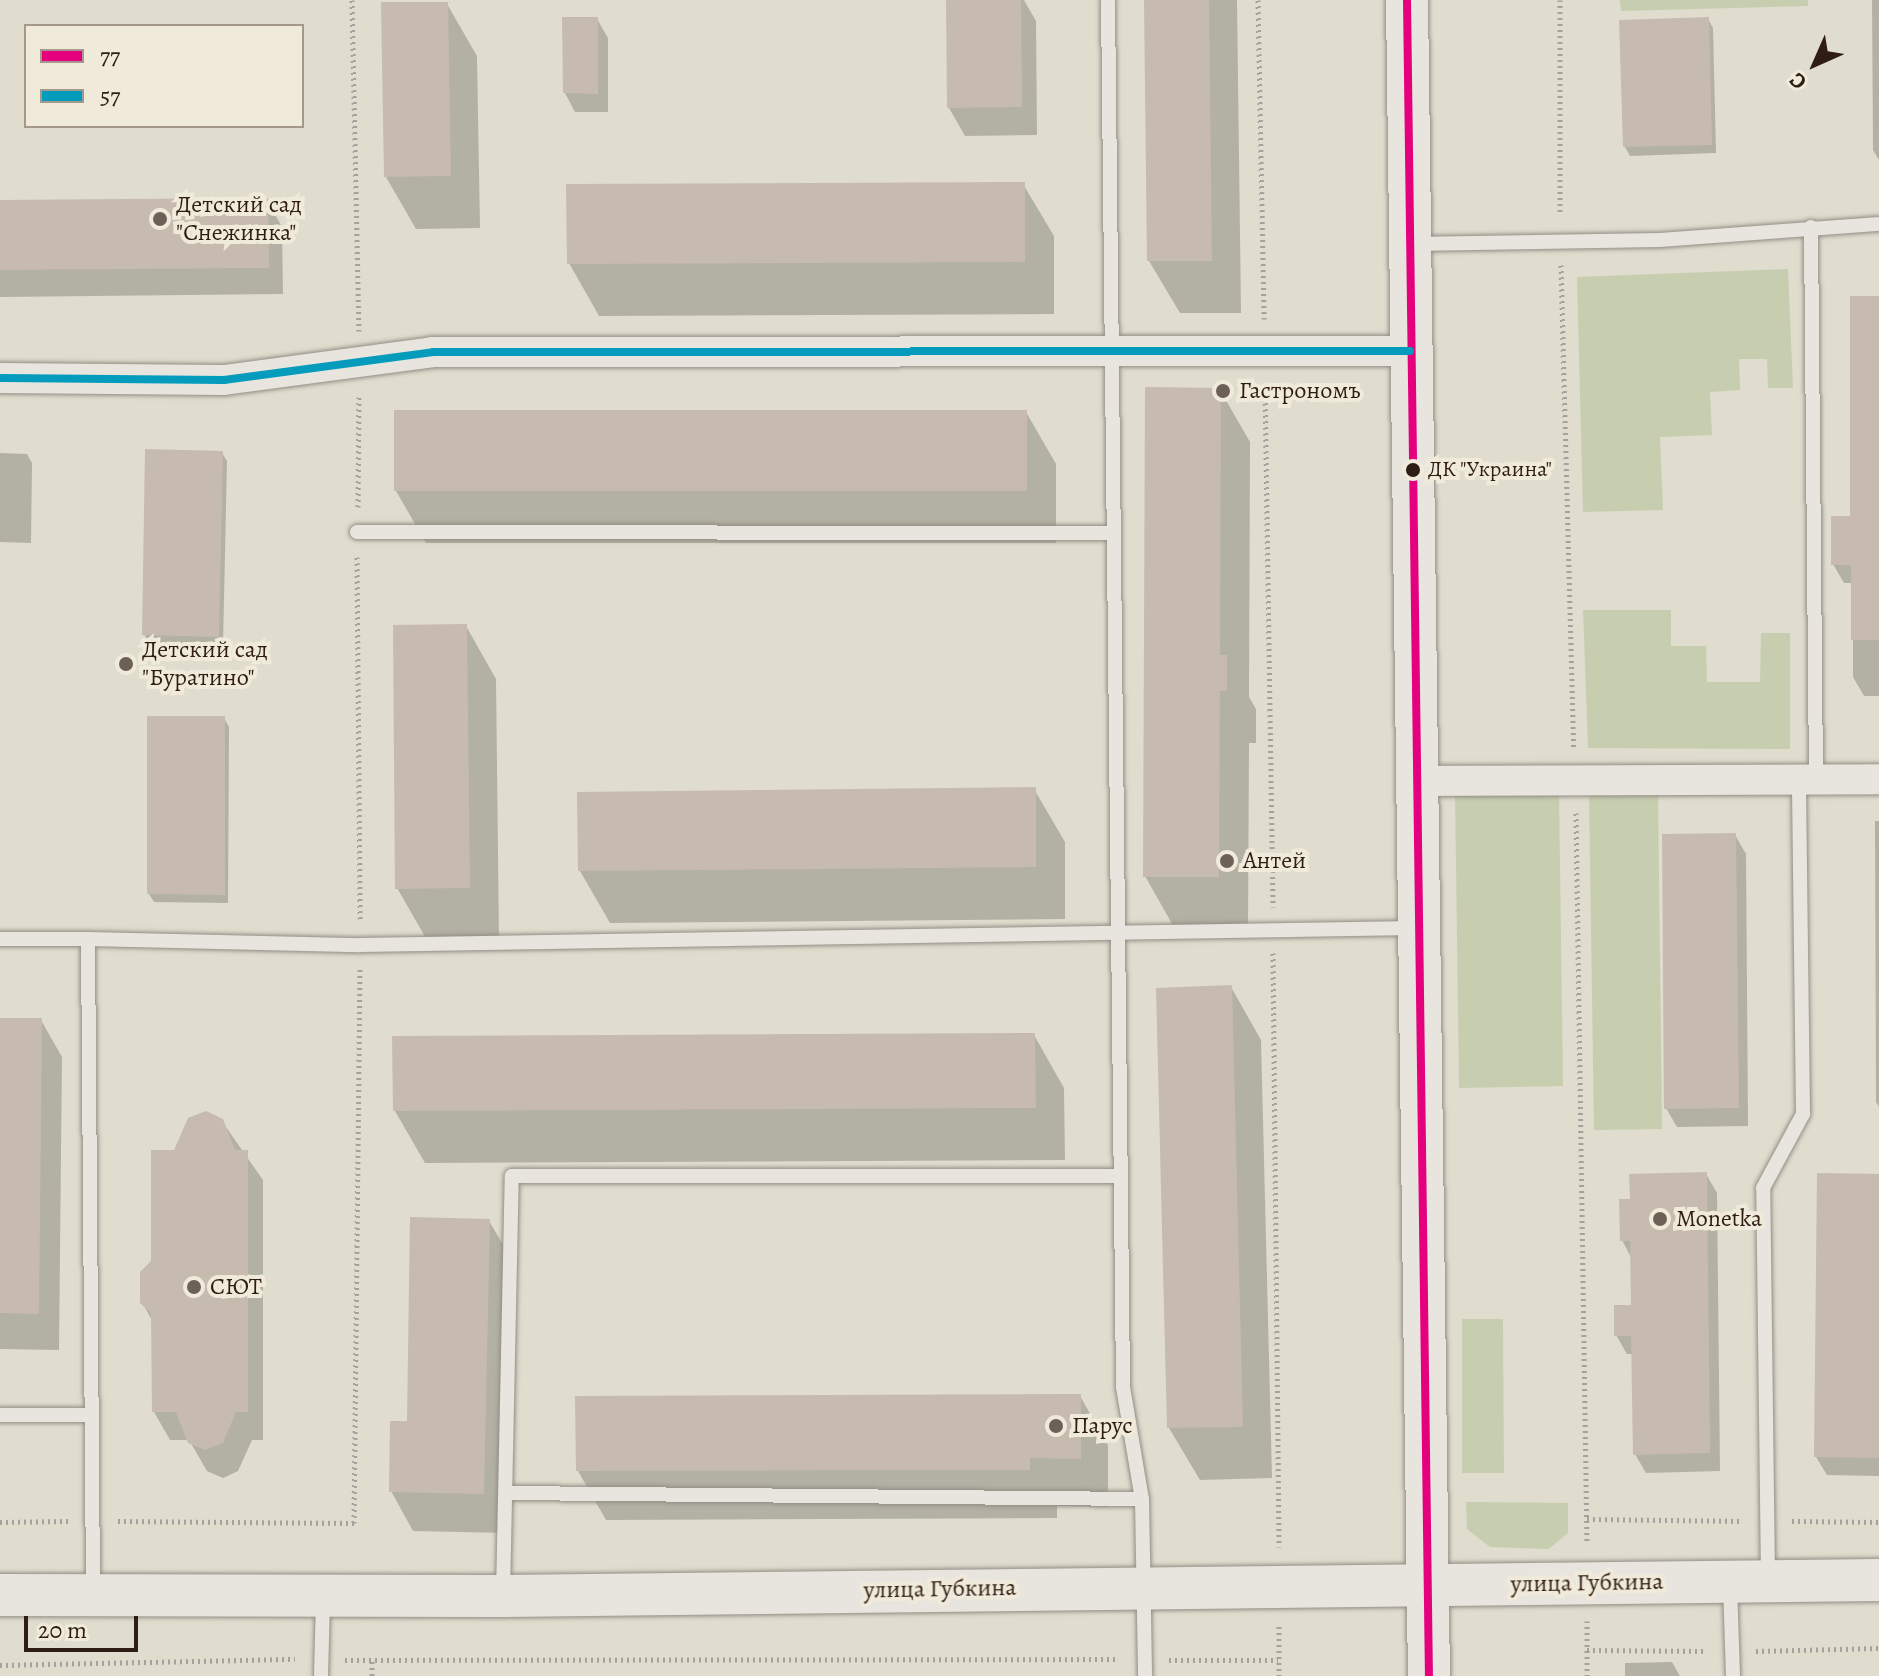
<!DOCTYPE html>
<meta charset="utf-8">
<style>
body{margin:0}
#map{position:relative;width:1879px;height:1676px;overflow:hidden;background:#e0dcce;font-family:Alegreya,serif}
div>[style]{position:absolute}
.green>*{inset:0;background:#c7ceb0}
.shadow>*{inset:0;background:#0003}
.building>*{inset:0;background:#c7baaf}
.path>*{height:5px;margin-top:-2.5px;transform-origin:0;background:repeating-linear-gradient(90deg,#a5a19c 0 2px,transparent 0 6px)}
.roads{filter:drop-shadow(0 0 2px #938e85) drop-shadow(0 0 2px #938e85)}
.lane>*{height:14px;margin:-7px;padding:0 7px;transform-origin:7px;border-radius:7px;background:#e8e5de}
.street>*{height:30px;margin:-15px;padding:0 15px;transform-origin:15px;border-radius:15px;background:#e8e5de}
.secondary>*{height:42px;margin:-21px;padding:0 21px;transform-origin:21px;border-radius:21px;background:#e8e5de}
.bus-1>*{height:8px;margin:-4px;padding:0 4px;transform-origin:4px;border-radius:4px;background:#e5007d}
.bus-2>*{height:8px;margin:-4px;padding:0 4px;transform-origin:4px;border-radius:4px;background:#059bbc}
.dots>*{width:22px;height:22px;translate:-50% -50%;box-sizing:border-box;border:4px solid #f0eada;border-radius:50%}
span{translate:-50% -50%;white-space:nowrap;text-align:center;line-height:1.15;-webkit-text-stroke:8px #f0eada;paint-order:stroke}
.bus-label{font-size:22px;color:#2f1d15}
.left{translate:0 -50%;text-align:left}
.poi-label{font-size:24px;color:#2f1d15}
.street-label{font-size:24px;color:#2f1d15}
.legend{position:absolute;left:24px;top:24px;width:280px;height:104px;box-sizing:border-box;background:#f0eada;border:2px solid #a3988b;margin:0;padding:10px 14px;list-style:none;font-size:24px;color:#2f1d15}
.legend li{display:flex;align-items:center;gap:16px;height:40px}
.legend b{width:40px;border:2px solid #a3988b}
.north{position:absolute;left:1775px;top:24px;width:80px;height:80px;-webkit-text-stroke:6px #f0eada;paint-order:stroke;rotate:225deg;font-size:22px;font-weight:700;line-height:32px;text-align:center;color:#2f1d15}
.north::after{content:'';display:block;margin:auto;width:28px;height:36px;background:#2f1d15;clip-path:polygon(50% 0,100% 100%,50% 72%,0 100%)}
.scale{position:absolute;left:24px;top:1616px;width:114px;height:36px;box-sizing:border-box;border:4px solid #2f1d15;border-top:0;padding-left:10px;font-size:24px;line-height:28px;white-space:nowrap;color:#2f1d15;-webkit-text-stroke:6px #f0eada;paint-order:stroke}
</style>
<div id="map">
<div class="green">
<i style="clip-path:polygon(1620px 0,1808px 0,1808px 6px,1621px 11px)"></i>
<i style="clip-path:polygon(1788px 269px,1793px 388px,1768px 388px,1767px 359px,1739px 359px,1740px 390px,1710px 392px,1712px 435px,1660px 437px,1663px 510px,1583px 512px,1577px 277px)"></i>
<i style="clip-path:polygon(1583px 610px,1671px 610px,1671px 646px,1706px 646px,1707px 682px,1760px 682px,1761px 633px,1790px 633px,1790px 749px,1588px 748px)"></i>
<i style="clip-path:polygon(1559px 791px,1563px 1086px,1459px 1088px,1455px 792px)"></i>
<i style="clip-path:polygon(1658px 793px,1662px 1129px,1594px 1130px,1589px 794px)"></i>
<i style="clip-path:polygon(1462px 1319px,1503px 1319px,1504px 1473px,1462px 1473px)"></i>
<i style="clip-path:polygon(1466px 1502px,1568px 1503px,1568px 1533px,1549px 1549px,1490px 1547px,1467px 1529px)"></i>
</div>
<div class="shadow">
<i style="clip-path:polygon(948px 0,1024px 0,1036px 21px,1037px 135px,965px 136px,949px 108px)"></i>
<i style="clip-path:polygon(1146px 0,1237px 0,1241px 313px,1180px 313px,1149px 261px)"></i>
<i style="clip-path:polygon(1872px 0,1879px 0,1879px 160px,1873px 150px)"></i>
<i style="clip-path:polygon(447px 4px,477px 56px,480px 228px,416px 229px,386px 177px)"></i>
<i style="clip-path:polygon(597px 19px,608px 38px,608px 112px,575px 112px,565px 93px)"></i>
<i style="clip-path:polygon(1708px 19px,1713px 28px,1716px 153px,1630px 156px,1625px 147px)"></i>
<i style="clip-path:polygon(1023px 184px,1054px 236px,1054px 314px,599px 316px,569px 263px)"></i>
<i style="clip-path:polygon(267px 200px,282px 227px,283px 294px,0 297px,0 203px)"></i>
<i style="clip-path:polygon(1879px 298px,1879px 696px,1864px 696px,1853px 677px,1853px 583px,1844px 583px,1833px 564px,1852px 518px)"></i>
<i style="clip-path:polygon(1220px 390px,1250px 442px,1249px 697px,1256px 709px,1256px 743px,1249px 743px,1248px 929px,1175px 929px,1145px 876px)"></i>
<i style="clip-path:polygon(1026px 412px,1056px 464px,1056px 543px,426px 543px,396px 491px)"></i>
<i style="clip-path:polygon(0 453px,27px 454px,32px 463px,31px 543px,0 542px)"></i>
<i style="clip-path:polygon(222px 453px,227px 461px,223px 645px,149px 643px,144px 634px)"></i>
<i style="clip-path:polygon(466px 626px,496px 679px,499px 940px,427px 940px,397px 888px)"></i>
<i style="clip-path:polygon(224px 718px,229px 727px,228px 903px,154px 902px,149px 894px)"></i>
<i style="clip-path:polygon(1034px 789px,1065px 842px,1065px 919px,610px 923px,580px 871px)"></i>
<i style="clip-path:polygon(1875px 821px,1879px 821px,1879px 1107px,1876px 1102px)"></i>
<i style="clip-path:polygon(1735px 835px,1746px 854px,1748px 1126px,1677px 1127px,1666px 1108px)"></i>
<i style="clip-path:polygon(1231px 987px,1261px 1040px,1272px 1478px,1200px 1480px,1169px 1428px)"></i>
<i style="clip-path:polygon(0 1020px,41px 1020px,62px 1057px,59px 1350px,0 1349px)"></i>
<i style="clip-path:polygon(1034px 1035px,1064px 1088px,1065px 1160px,425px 1163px,395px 1111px)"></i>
<i style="clip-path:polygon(221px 1120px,263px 1180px,263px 1440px,252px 1440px,238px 1471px,223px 1478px,207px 1471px,189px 1440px,170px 1440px,154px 1412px,153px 1322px,142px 1302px,176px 1152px)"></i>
<i style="clip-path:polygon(1706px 1174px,1717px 1193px,1720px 1471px,1646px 1473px,1635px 1454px,1634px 1354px,1627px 1354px,1616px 1335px,1633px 1307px,1632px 1259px,1622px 1240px,1632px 1201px)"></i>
<i style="clip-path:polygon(1879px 1176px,1879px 1476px,1827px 1475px,1816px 1457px)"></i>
<i style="clip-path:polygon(489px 1221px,512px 1260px,506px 1533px,413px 1531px,391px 1491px)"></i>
<i style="clip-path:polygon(1080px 1396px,1108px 1445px,1108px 1507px,1057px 1506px,1057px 1518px,606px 1520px,578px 1471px)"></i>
<i style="clip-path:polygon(1672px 1662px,1680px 1676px,1625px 1676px,1625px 1663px)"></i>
</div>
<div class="building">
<i style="clip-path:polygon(946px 0,1021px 0,1022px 107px,947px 108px)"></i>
<i style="clip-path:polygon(1144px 0,1209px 0,1212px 261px,1147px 261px)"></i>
<i style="clip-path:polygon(381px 2px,448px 2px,451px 176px,384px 177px)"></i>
<i style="clip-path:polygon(562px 17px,598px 17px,598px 94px,563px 93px)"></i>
<i style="clip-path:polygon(1709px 17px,1712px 145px,1623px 147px,1619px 20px)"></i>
<i style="clip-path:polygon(1025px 182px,1025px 262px,567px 264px,566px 184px)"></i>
<i style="clip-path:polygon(268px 198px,269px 268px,0 270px,0 200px)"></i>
<i style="clip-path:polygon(1850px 296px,1879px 296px,1879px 640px,1851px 640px,1851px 565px,1831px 565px,1831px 516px,1850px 516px)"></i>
<i style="clip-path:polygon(1145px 387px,1221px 388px,1220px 655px,1227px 655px,1227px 691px,1220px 691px,1219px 877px,1143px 877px)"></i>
<i style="clip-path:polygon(394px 410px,1027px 410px,1027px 491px,394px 491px)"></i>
<i style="clip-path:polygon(145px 449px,223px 451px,219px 637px,142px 635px)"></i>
<i style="clip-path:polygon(467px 624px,470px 888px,395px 889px,393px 625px)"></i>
<i style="clip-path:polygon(147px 716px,225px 716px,225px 895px,147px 894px)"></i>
<i style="clip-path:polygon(1036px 787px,1036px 867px,578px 871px,577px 792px)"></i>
<i style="clip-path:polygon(1736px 833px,1739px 1108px,1664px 1109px,1662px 834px)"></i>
<i style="clip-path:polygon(1232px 985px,1243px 1427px,1167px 1428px,1156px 988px)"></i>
<i style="clip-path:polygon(0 1018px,42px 1018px,39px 1314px,0 1313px)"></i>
<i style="clip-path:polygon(1035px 1033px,1036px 1108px,393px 1111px,392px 1036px)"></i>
<i style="clip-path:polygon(206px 1111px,223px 1119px,235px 1150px,248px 1150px,248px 1412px,236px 1412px,223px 1443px,205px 1450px,188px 1443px,176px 1412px,152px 1412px,151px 1313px,140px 1303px,140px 1272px,151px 1261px,151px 1150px,174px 1150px,188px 1118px)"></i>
<i style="clip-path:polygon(1707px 1172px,1710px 1453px,1633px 1455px,1631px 1336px,1614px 1336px,1614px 1305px,1631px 1305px,1630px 1241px,1620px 1241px,1619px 1199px,1630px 1199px,1629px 1174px)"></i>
<i style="clip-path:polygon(1817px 1173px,1879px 1174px,1879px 1458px,1814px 1457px)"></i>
<i style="clip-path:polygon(410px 1217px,490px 1219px,484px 1494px,389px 1492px,390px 1421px,407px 1421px)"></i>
<i style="clip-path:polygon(1081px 1394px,1081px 1459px,1030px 1458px,1030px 1470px,576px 1471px,575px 1396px)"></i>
</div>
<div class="path">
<i style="left:352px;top:0;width:331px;rotate:88.8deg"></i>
<i style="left:1258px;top:0;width:319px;rotate:88.9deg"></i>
<i style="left:1560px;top:0;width:215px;rotate:90deg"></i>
<i style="left:1561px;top:265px;width:482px;rotate:88.5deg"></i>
<i style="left:1265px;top:385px;width:522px;rotate:89.12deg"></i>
<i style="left:358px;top:507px;width:110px;rotate:-89.5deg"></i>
<i style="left:357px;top:557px;width:362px;rotate:89.5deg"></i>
<i style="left:1576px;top:813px;width:730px;rotate:89.14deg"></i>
<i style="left:1273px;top:953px;width:594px;rotate:89.42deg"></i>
<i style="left:1587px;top:1519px;width:155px;rotate:0.7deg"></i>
<i style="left:118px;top:1521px;width:236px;rotate:0.5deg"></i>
<i style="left:354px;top:1523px;width:554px;rotate:-89.38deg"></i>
<i style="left:1792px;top:1521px;width:87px;rotate:0.7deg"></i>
<i style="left:0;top:1522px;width:68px;rotate:-0.8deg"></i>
<i style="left:1587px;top:1650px;width:119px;rotate:0.5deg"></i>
<i style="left:1756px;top:1651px;width:123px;rotate:-1.4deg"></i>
<i style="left:345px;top:1660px;width:774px;rotate:-0.07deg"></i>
<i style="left:1169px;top:1660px;width:109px"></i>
<i style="left:372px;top:1661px;width:15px;rotate:90deg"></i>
<i style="left:0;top:1665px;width:295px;rotate:-1.2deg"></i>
<i style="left:1279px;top:1676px;width:51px;rotate:-90deg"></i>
<i style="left:1587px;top:1676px;width:55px;rotate:-90deg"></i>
</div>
<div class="roads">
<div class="lane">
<i style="left:1108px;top:0;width:1387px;rotate:89.38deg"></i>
<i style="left:1123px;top:1387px;width:114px;rotate:80.4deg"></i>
<i style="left:1142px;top:1499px;width:177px;rotate:89deg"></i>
<i style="left:1811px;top:227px;width:553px;rotate:89.48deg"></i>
<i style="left:1412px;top:244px;width:248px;rotate:-0.9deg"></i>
<i style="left:1660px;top:240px;width:220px;rotate:-4.2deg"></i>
<i style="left:357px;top:532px;width:754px;rotate:0.08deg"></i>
<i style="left:0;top:939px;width:88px"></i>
<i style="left:0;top:1415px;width:92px"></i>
<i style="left:506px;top:1493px;width:636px;rotate:0.54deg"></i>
<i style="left:1768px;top:1578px;width:390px;rotate:-90.7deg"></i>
<i style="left:1763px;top:1188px;width:84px;rotate:-61.6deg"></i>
<i style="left:1803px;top:1114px;width:334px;rotate:-90.7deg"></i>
<i style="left:1730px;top:1585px;width:91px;rotate:88.1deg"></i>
<i style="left:93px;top:1590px;width:651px;rotate:-90.44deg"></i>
<i style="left:88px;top:939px;width:272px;rotate:1.3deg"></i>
<i style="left:360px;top:945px;width:1056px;rotate:-0.92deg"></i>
<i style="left:503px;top:1594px;width:418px;rotate:-88.8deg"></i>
<i style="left:512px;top:1176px;width:609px"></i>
<i style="left:321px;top:1676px;width:76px;rotate:-88.5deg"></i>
</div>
<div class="street">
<i style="left:0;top:378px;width:224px;rotate:0.5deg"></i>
<i style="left:224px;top:380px;width:211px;rotate:-7.6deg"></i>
<i style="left:433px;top:352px;width:977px;rotate:-0.06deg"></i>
<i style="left:1416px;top:781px;width:463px;rotate:-0.2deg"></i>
</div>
<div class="secondary">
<i style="left:1407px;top:0;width:1676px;rotate:89.25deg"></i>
<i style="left:0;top:1595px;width:503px;rotate:0.11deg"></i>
<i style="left:503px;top:1596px;width:1376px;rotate:-0.67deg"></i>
</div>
</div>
<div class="bus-1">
<i style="left:1407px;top:0;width:1676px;rotate:89.25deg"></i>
</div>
<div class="bus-2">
<i style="left:0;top:378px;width:224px;rotate:0.5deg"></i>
<i style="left:224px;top:380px;width:211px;rotate:-7.6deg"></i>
<i style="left:433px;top:352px;width:977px;rotate:-0.06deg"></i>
</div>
<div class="dots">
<i style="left:160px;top:219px;background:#6d6056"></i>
<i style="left:1223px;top:391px;background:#6d6056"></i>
<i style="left:1413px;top:470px;background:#2f1d15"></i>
<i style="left:126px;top:664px;background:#6d6056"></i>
<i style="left:1227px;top:861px;background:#6d6056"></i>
<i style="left:1660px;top:1219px;background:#6d6056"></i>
<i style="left:194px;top:1287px;background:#6d6056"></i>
<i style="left:1056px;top:1426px;background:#6d6056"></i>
</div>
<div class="bus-label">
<span class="left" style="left:1428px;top:470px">ДК "Украина"</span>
</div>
<div class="poi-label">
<span class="left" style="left:176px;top:219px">Детский сад<br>"Снежинка"</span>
<span class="left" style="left:1239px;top:391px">Гастрономъ</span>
<span class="left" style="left:142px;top:664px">Детский сад<br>"Буратино"</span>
<span class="left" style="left:1243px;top:861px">Антей</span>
<span class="left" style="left:1676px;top:1219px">Monetka</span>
<span class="left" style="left:210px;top:1287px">СЮТ</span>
<span class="left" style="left:1072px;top:1426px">Парус</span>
</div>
<div class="street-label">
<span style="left:1587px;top:1583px;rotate:-1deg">улица Губкина</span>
<span style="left:940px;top:1589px;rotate:-1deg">улица Губкина</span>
</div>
<ul class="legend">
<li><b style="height:10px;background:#e5007d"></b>77</li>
<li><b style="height:10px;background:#059bbc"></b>57</li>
</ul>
<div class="north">С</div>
<div class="scale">20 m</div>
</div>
